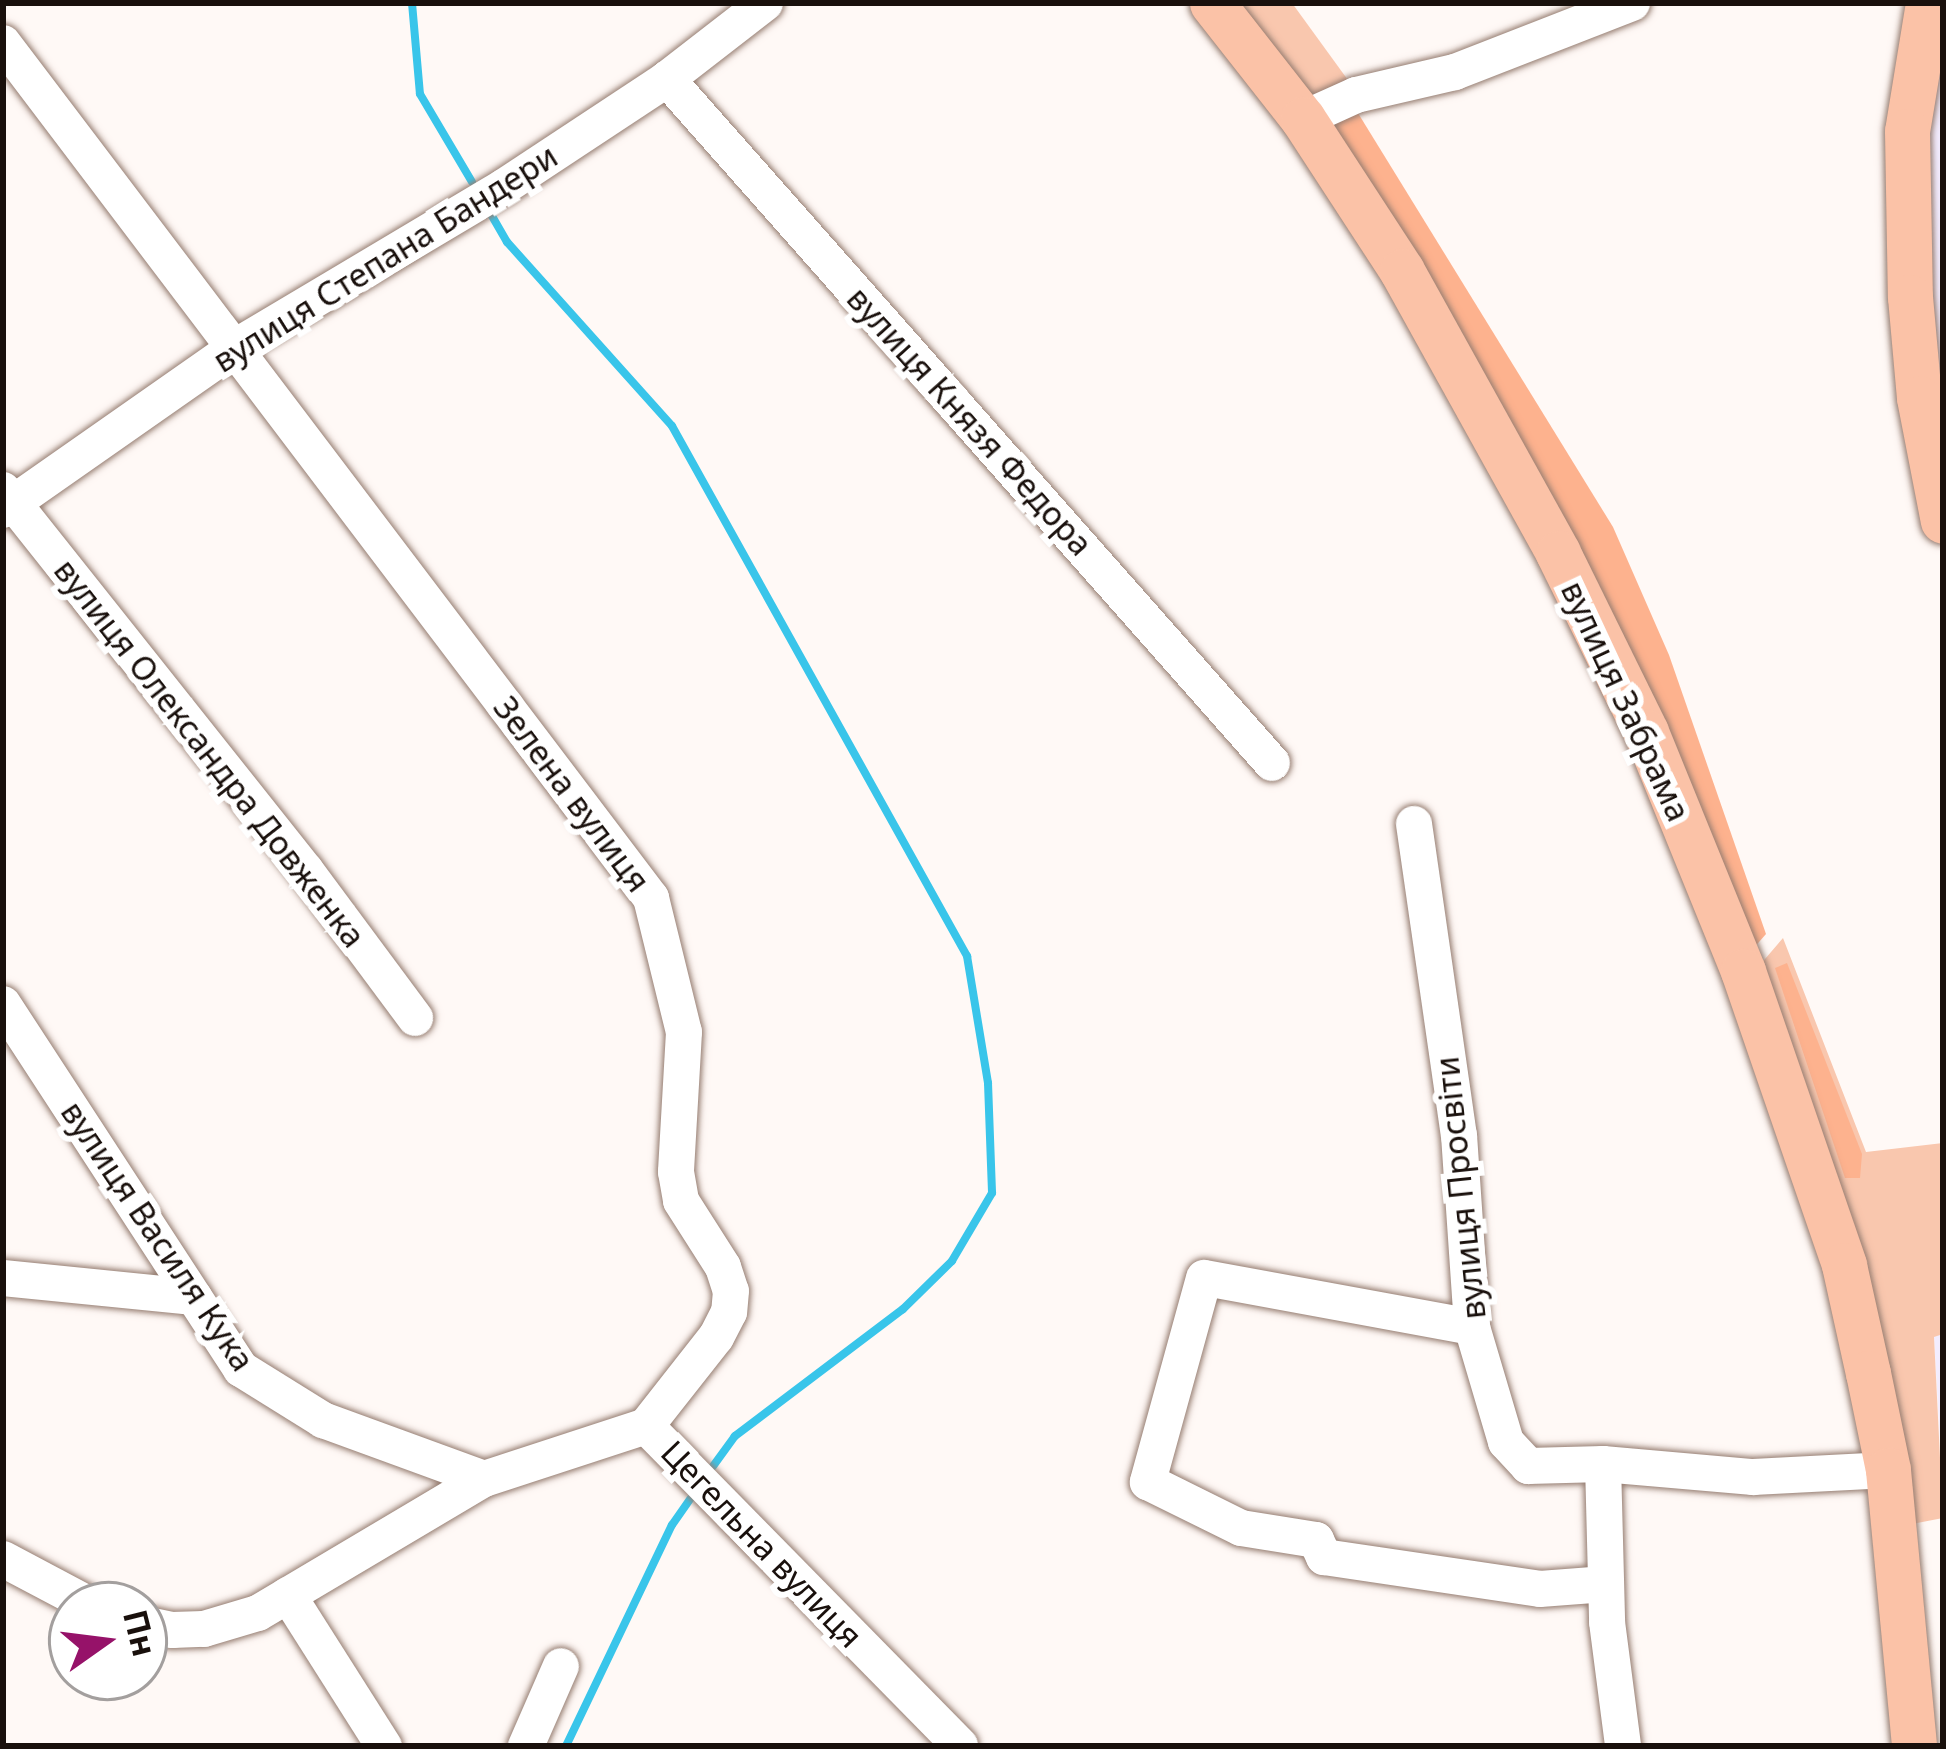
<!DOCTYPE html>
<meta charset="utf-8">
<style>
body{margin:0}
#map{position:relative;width:1946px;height:1749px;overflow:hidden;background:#fff9f6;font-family:"Noto Sans",sans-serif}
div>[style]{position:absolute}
.commercial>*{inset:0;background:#f3edff}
.green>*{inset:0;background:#f9c7ae}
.forest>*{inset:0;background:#fdb28e}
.stream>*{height:8px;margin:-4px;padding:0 4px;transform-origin:4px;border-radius:4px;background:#39c5ea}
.roads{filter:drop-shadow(0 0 3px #967d71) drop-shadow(0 0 3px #967d71)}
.minor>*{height:36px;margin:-18px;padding:0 18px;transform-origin:18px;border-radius:18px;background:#fff}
.major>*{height:45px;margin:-22.5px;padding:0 22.5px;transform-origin:22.5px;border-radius:22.5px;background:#fbc2a7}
span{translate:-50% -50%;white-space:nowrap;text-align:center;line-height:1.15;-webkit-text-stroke:12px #fff;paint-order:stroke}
.street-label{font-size:33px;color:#19100c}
.frame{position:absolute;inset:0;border:6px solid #19100c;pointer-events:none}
.north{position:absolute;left:48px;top:1581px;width:120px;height:120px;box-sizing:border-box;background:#fff;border:3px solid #a39f9e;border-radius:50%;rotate:76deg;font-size:33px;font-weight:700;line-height:48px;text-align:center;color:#19100c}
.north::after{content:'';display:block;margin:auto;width:42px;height:54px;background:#961269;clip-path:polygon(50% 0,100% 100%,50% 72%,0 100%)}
</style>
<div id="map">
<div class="commercial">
<i style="clip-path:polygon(1943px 3px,1943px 463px,1918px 132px)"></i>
<i style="clip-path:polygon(1943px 1334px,1943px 1495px,1934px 1336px)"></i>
</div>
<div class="green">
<i style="clip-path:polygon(1234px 3px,1292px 3px,1353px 87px,1313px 104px)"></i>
<i style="clip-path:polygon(1783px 938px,1866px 1152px,1943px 1143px,1943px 1334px,1934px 1337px,1943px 1518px,1912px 1524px,1759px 966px)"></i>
</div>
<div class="forest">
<i style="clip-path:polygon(1353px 105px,1613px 527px,1669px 655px,1766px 934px,1752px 950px,1323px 119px)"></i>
<i style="clip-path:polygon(1787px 963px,1862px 1154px,1860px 1178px,1845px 1178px,1775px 968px)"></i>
</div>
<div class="stream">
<i style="left:412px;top:3px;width:91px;rotate:85deg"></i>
<i style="left:420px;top:94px;width:102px;rotate:59.4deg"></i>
<i style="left:492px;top:216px;width:30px;rotate:60deg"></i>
<i style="left:507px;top:242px;width:247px;rotate:48.1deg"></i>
<i style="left:672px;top:426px;width:607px;rotate:60.9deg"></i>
<i style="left:967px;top:956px;width:129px;rotate:80.6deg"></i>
<i style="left:988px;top:1083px;width:110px;rotate:87.9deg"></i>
<i style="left:992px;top:1193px;width:79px;rotate:120.5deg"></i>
<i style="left:952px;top:1261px;width:69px;rotate:135.6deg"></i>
<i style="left:903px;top:1309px;width:211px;rotate:142.9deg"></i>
<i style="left:735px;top:1436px;width:37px;rotate:126deg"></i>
<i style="left:566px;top:1746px;width:245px;rotate:-64.4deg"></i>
<i style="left:672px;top:1525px;width:32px;rotate:-55deg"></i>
</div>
<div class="roads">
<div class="minor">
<i style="left:3px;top:43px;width:1073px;rotate:52.84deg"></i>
<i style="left:651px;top:898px;width:138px;rotate:76.2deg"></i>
<i style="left:684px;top:1032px;width:140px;rotate:93.3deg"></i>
<i style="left:676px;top:1172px;width:29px;rotate:80deg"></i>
<i style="left:681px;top:1201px;width:78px;rotate:57.5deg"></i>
<i style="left:723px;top:1267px;width:25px;rotate:72deg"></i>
<i style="left:731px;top:1291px;width:21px;rotate:95deg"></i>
<i style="left:729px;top:1312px;width:28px;rotate:117deg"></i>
<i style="left:716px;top:1337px;width:113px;rotate:128.2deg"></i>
<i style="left:667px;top:79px;width:913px;rotate:48.51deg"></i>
<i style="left:1303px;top:119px;width:58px;rotate:-24.4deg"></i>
<i style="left:1356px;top:95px;width:102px;rotate:-13.1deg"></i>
<i style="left:1455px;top:72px;width:190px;rotate:-21.3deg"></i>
<i style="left:3px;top:490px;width:487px;rotate:51.5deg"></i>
<i style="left:306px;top:871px;width:183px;rotate:53.4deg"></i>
<i style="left:3px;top:510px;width:286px;rotate:-35deg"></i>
<i style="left:237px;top:346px;width:312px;rotate:-30.8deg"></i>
<i style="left:505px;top:186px;width:194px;rotate:-33.4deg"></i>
<i style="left:667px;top:79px;width:124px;rotate:-37.8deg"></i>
<i style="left:1414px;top:824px;width:314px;rotate:81.8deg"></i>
<i style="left:1459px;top:1135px;width:192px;rotate:86.1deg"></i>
<i style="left:1472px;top:1327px;width:120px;rotate:73.5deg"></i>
<i style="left:1506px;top:1442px;width:33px;rotate:47deg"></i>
<i style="left:1528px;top:1466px;width:75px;rotate:-1.5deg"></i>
<i style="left:1603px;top:1464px;width:151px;rotate:5deg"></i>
<i style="left:1753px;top:1477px;width:135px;rotate:-3deg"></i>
<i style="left:3px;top:1004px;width:436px;rotate:56.9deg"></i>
<i style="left:241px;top:1369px;width:97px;rotate:31.9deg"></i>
<i style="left:323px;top:1420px;width:171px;rotate:20.1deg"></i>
<i style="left:3px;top:1278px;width:192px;rotate:5.7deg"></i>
<i style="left:1472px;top:1327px;width:272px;rotate:-169.6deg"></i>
<i style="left:1204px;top:1278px;width:212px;rotate:105.4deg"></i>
<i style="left:1148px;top:1482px;width:104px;rotate:26.3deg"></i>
<i style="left:1241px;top:1528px;width:76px;rotate:9.1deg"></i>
<i style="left:1316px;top:1540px;width:19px;rotate:65deg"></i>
<i style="left:1324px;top:1557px;width:218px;rotate:8.4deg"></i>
<i style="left:1540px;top:1589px;width:66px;rotate:-4.3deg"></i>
<i style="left:646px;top:1426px;width:448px;rotate:45.5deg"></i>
<i style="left:1603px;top:1464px;width:158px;rotate:88.5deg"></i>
<i style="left:1607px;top:1622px;width:125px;rotate:82.6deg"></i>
<i style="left:3px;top:1559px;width:98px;rotate:27.9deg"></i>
<i style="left:288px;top:1595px;width:179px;rotate:57.6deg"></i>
<i style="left:144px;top:1624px;width:29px;rotate:12deg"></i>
<i style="left:172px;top:1630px;width:32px;rotate:-2deg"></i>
<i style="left:204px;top:1629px;width:56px;rotate:-16.5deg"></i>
<i style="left:258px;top:1613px;width:263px;rotate:-30.7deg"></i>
<i style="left:484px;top:1479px;width:170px;rotate:-18.1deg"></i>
<i style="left:526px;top:1746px;width:87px;rotate:-66.4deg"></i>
</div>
<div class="major">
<i style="left:1212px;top:3px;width:147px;rotate:51.9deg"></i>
<i style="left:1303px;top:119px;width:181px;rotate:56.9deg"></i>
<i style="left:1402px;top:271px;width:322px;rotate:61deg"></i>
<i style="left:1558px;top:553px;width:199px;rotate:63.8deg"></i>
<i style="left:1646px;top:732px;width:258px;rotate:67.9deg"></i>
<i style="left:1743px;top:971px;width:311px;rotate:71deg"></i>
<i style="left:1844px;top:1265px;width:111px;rotate:77.5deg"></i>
<i style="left:1868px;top:1373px;width:99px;rotate:78.3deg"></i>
<i style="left:1888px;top:1470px;width:277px;rotate:84.6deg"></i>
<i style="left:1928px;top:3px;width:130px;rotate:99.3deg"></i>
<i style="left:1907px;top:131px;width:166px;rotate:89deg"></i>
<i style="left:1910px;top:297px;width:101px;rotate:84.9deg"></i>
<i style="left:1919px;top:398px;width:125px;rotate:79deg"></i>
</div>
</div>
<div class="street-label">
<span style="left:385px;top:258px;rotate:-32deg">вулиця Степана Бандери</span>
<span style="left:970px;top:421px;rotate:48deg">вулиця Князя Федора</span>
<span style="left:1626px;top:701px;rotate:65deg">вулиця Забрама</span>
<span style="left:210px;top:753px;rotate:52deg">вулиця Олександра Довженка</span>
<span style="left:572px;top:794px;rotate:53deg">Зелена вулиця</span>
<span style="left:1460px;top:1188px;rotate:-96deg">вулиця Просвіти</span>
<span style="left:158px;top:1236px;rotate:56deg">вулиця Василя Кука</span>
<span style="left:762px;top:1544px;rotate:46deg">Цегельна вулиця</span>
</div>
<div class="frame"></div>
<div class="north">Пн</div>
</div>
